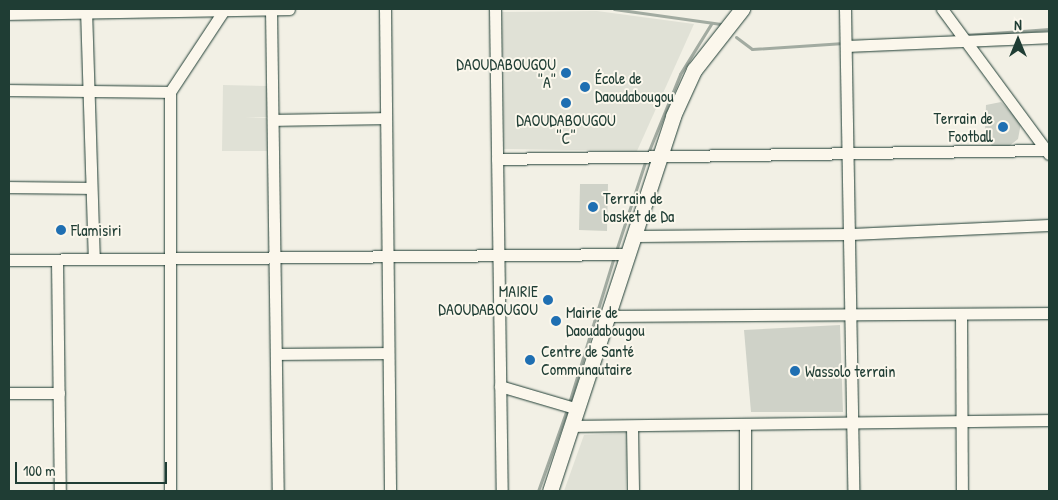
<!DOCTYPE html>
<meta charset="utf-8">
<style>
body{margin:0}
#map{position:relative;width:1058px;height:500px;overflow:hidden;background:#f2f0e5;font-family:"Patrick Hand",sans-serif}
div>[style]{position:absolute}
.built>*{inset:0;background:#e0e1d6}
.green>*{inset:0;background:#cfd2c8}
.stream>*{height:3px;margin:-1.5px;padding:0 1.5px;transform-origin:1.5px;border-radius:1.5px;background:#a2aba1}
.roads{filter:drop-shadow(0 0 1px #1f3d34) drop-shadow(0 0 1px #1f3d34)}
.street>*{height:11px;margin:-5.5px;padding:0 5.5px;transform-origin:5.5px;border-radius:5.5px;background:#fbf7ec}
.secondary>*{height:15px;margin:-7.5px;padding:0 7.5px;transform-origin:7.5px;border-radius:7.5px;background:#fbf7ec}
.dots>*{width:14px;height:14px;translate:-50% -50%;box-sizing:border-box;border:2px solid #fbf7ec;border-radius:50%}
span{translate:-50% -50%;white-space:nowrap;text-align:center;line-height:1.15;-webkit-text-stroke:4px #fbf7ec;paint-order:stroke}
.poi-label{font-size:16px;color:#1f3d34}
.right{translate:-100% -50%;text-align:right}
.left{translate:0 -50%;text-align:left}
.frame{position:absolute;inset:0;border:10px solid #1f3d34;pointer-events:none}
.north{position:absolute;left:993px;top:15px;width:50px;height:50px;-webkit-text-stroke:4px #fbf7ec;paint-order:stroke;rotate:0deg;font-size:14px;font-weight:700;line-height:20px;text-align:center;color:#1f3d34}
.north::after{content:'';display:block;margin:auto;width:18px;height:22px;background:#1f3d34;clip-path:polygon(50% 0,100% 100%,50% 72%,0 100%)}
.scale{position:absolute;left:15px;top:462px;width:152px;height:22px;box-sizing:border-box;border:2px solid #1f3d34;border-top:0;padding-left:6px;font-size:15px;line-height:18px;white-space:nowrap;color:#1f3d34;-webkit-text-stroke:4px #fbf7ec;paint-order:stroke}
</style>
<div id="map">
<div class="built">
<i style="clip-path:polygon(597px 11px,694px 24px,637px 151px,504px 149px,502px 12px)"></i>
<i style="clip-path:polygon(223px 85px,268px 86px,268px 117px,245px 117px,267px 118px,267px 151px,222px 151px)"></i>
<i style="clip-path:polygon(627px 433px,626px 491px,564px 491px,584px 435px)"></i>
</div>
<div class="green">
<i style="clip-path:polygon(1001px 102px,1021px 123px,1018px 139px,1008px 147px,992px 146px,985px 131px,986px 105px)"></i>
<i style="clip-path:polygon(580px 184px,608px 184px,607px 231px,579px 230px)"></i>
<i style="clip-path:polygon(840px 325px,843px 412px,751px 412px,744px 330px)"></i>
</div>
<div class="stream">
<i style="left:614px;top:9px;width:108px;rotate:8deg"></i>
<i style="left:965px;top:35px;width:84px;rotate:-4.1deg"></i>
<i style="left:736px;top:37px;width:20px;rotate:37deg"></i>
<i style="left:752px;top:49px;width:92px;rotate:-3.7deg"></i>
<i style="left:648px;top:153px;width:85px;rotate:-67.9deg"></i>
<i style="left:680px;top:74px;width:59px;rotate:-58.2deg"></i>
<i style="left:616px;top:251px;width:97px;rotate:-71.9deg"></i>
<i style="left:569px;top:403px;width:153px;rotate:-72.9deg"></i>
<i style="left:538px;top:491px;width:87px;rotate:-70.5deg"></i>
</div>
<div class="roads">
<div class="street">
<i style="left:86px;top:9px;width:250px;rotate:88.2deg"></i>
<i style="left:271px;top:9px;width:482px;rotate:89.2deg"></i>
<i style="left:385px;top:9px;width:482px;rotate:89.4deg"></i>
<i style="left:495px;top:9px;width:482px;rotate:89.2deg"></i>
<i style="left:845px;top:9px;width:482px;rotate:89deg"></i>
<i style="left:942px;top:9px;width:180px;rotate:53.6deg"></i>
<i style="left:9px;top:14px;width:280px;rotate:-1deg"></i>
<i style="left:846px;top:46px;width:203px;rotate:-2.5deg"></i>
<i style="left:9px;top:90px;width:161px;rotate:0.7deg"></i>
<i style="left:273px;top:120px;width:113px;rotate:-1deg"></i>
<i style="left:497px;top:159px;width:550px;rotate:-0.94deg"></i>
<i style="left:9px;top:187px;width:82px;rotate:0.7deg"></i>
<i style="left:635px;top:236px;width:216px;rotate:-0.5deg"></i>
<i style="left:851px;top:234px;width:198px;rotate:-2.6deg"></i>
<i style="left:9px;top:260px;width:620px;rotate:-0.55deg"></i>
<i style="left:57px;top:260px;width:231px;rotate:89.3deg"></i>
<i style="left:961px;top:314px;width:177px;rotate:89.7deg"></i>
<i style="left:610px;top:316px;width:439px;rotate:-0.4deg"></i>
<i style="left:276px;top:354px;width:112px;rotate:-0.5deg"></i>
<i style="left:500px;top:386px;width:81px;rotate:16.4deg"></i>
<i style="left:9px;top:393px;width:50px"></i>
<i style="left:745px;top:424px;width:67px;rotate:90deg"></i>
<i style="left:572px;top:426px;width:477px;rotate:-0.7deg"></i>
<i style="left:632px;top:426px;width:65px;rotate:89.1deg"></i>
<i style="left:170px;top:491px;width:399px;rotate:-90deg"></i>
<i style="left:170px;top:92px;width:98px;rotate:-56.6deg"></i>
</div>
<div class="secondary">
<i style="left:550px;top:491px;width:395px;rotate:-71.8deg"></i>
<i style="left:673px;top:116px;width:51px;rotate:-65.5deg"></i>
<i style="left:694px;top:70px;width:78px;rotate:-51.8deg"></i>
</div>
</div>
<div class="dots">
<i style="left:566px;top:73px;background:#1f6fb2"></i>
<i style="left:585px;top:87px;background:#1f6fb2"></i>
<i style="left:566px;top:103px;background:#1f6fb2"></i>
<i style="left:1003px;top:127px;background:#1f6fb2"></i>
<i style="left:593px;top:207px;background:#1f6fb2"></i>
<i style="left:61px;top:230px;background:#1f6fb2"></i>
<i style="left:548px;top:300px;background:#1f6fb2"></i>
<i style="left:556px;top:321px;background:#1f6fb2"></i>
<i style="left:530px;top:360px;background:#1f6fb2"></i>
<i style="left:795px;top:371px;background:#1f6fb2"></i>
</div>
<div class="poi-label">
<span class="right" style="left:556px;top:73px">DAOUDABOUGOU<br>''A''</span>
<span class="left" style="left:595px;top:87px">École de<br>Daoudabougou</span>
<span class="right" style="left:993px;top:127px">Terrain de<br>Football</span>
<span style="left:566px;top:129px">DAOUDABOUGOU<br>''C''</span>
<span class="left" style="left:603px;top:207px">Terrain de<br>basket de Da</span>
<span class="left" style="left:71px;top:230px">Flamisiri</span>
<span class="right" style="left:538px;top:300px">MAIRIE<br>DAOUDABOUGOU</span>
<span class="left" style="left:566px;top:321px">Mairie de<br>Daoudabougou</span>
<span class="left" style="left:541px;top:360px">Centre de Santé<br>Communautaire</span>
<span class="left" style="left:805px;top:371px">Wassolo terrain</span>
</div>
<div class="frame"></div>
<div class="north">N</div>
<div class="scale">100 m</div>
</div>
